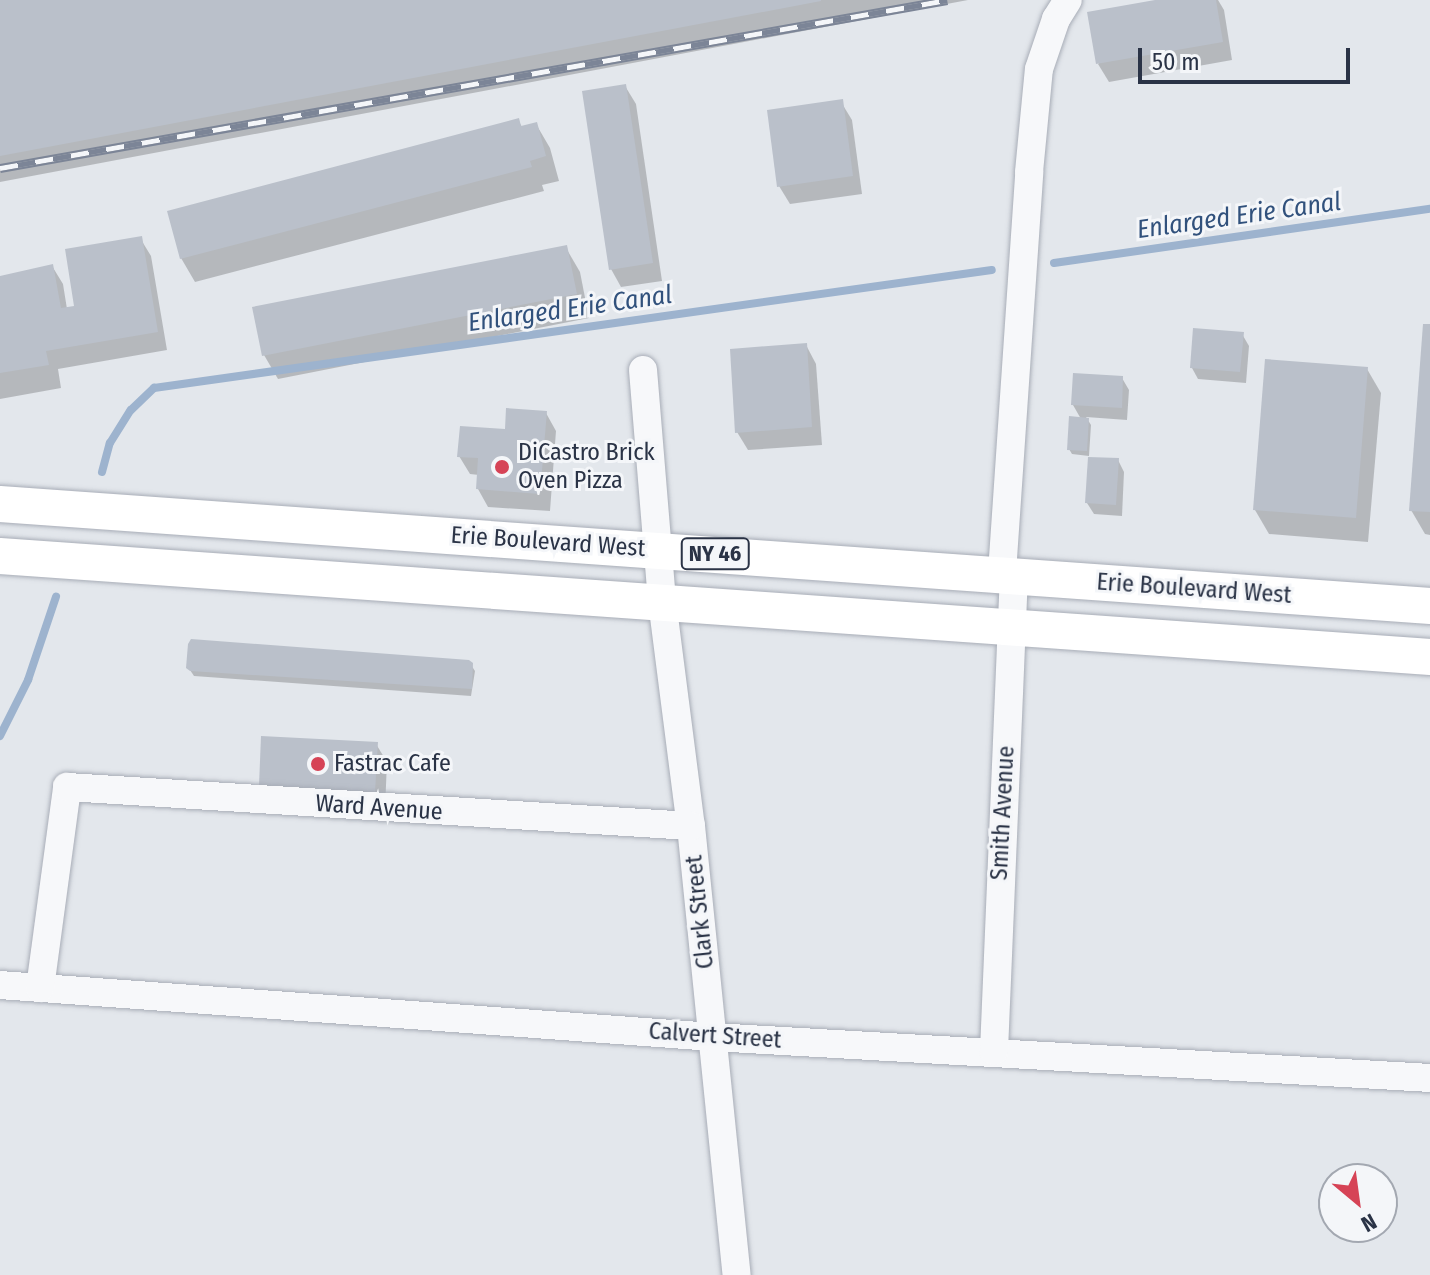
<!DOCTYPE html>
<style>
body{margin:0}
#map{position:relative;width:1430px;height:1275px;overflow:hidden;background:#e3e7ec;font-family:"Fira Sans Condensed",sans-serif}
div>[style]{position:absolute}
.shadow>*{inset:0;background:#0003}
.stream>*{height:8px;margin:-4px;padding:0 4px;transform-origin:4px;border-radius:4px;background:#9db3ce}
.building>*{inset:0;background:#bac0ca}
.roads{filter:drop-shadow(0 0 2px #a8adb7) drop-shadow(0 0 2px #a8adb7)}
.minor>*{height:28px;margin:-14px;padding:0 14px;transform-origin:14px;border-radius:14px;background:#f7f8fa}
.major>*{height:36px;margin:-18px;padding:0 18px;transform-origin:18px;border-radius:18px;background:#fff}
.rail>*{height:9px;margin-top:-4.5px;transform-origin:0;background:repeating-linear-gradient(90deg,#f4f6f9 0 18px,#7c8597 0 36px);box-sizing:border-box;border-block:2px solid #7c8597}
.dots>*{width:22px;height:22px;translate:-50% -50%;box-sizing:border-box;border:4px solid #f4f6f9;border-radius:50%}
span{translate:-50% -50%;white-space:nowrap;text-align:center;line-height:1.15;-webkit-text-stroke:6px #f4f6f9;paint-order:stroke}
.shield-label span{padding:2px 6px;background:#f4f6f9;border:2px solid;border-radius:6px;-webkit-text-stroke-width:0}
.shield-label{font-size:22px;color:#2a3346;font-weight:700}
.poi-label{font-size:24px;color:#2a3346}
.left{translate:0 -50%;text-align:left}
.street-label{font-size:24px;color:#2a3346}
.water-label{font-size:26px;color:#31517c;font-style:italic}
.north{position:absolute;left:1318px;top:1163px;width:80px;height:80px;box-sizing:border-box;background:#f4f6f9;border:2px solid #a3a8b1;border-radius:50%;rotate:151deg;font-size:22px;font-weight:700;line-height:32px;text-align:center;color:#2a3346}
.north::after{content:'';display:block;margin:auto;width:28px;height:36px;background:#d64356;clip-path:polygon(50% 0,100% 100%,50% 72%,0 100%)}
.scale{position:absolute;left:1138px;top:48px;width:212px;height:36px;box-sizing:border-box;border:4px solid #2a3346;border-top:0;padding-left:10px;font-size:24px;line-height:28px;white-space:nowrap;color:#2a3346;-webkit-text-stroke:6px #f4f6f9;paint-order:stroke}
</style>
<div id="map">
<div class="shadow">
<i style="clip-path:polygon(0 0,968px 0,0 182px)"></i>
<i style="clip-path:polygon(1167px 0,1218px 0,1224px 10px,1232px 60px,1109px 82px,1098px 64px)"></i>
<i style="clip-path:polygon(625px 86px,636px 104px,662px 281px,621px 287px,611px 269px)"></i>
<i style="clip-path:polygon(841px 102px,852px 120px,862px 194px,790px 204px,779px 186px)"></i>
<i style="clip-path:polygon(518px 120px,522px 127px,536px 124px,550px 148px,559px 181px,542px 185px,544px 191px,195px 282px,181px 258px)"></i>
<i style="clip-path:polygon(140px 238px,151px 256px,167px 350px,58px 369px,61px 388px,0 399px,0 278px,52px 266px,63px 284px,67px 309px,76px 308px)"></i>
<i style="clip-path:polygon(566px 248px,580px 272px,589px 318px,278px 379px,264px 355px)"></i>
<i style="clip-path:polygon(1430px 326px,1430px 535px,1425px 534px,1411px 510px)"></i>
<i style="clip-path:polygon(1242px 334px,1249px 346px,1246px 383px,1198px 379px,1192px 368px)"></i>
<i style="clip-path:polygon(806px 345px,816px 364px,822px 445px,748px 450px,737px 432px)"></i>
<i style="clip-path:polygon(1367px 369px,1381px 393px,1368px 542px,1269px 534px,1255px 510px)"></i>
<i style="clip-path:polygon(1122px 378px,1129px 390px,1127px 420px,1086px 417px,1091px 425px,1089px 456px,1072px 454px,1069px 449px,1081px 419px,1073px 405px)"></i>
<i style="clip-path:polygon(546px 413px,556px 431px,550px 511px,488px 507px,478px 489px,479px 475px,470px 474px,459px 456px)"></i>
<i style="clip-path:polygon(1118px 460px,1124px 472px,1122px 516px,1094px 514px,1087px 503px)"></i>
<i style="clip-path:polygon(471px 665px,475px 671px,471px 696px,194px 676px,188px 667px)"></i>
<i style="clip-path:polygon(376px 744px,387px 762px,385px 809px,261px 786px)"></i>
</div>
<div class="stream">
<i style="left:1054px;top:263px;width:380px;rotate:-8.2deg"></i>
<i style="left:102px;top:472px;width:30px;rotate:-75deg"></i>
<i style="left:110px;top:443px;width:39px;rotate:-58deg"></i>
<i style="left:131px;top:410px;width:32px;rotate:-44deg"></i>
<i style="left:154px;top:388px;width:846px;rotate:-8.02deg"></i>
<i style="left:0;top:736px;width:63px;rotate:-63.4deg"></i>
<i style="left:28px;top:680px;width:88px;rotate:-71.4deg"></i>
</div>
<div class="building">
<i style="clip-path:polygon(0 0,821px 0,821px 1px,0 156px)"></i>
<i style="clip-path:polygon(1155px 0,1216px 0,1223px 42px,1096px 64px,1087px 12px)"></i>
<i style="clip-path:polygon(626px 84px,653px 263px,609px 270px,582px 91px)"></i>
<i style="clip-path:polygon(843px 99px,853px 176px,777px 187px,767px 110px)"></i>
<i style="clip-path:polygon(519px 118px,521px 126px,537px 122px,546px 156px,530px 161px,532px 167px,180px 259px,167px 211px)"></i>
<i style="clip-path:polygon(142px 236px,158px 332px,46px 351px,49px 365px,0 373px,0 276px,53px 264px,61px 308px,74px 306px,65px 249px)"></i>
<i style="clip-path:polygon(567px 245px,577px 294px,262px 356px,252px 307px)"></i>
<i style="clip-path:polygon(1423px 324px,1430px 324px,1430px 512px,1409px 511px)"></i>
<i style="clip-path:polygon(1193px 328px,1244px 332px,1240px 372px,1190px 368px)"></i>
<i style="clip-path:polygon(807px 343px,812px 427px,735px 433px,730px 349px)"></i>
<i style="clip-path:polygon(1265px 359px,1368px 367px,1356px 518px,1253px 510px)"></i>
<i style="clip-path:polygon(1073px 373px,1123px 376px,1122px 408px,1071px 405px)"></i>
<i style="clip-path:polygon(506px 408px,547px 411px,540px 494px,476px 489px,478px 458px,457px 457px,460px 426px,505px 429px)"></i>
<i style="clip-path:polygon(1069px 416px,1089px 418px,1087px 451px,1067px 450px)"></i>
<i style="clip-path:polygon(1088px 457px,1119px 458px,1116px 505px,1085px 503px)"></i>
<i style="clip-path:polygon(191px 639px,469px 660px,473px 663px,472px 689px,190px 671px,186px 668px,188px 644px)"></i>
<i style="clip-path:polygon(261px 736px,378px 742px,375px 792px,259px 786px)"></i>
</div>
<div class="roads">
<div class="minor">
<i style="left:643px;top:370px;width:232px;rotate:85.3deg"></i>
<i style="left:662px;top:601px;width:227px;rotate:82.7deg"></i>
<i style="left:691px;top:826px;width:451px;rotate:84.2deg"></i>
<i style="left:1002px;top:573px;width:402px;rotate:-86.1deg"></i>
<i style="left:1029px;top:172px;width:103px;rotate:-84.5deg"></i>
<i style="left:1039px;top:69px;width:53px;rotate:-71.2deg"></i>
<i style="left:1056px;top:19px;width:22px;rotate:-58deg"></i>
<i style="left:0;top:985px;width:715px;rotate:4.17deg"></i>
<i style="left:713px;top:1037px;width:718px;rotate:3.27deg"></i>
<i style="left:40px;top:988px;width:203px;rotate:-82.3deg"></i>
<i style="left:67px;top:787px;width:625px;rotate:3.58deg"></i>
<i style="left:994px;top:1051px;width:475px;rotate:-87.6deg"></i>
</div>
<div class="major">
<i style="left:0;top:504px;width:1434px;rotate:4.08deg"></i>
<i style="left:0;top:556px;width:1434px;rotate:4.04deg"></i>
</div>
</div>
<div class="rail">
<i style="left:0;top:168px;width:962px;rotate:-10.06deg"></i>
</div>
<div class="dots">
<i style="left:502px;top:467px;background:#d64356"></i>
<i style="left:318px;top:764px;background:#d64356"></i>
</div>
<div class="shield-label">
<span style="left:715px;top:554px">NY 46</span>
</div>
<div class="poi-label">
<span class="left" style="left:518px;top:467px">DiCastro Brick<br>Oven Pizza</span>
<span class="left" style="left:334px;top:764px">Fastrac Cafe</span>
</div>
<div class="street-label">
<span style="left:548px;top:542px;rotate:4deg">Erie Boulevard West</span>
<span style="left:1194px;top:589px;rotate:4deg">Erie Boulevard West</span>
<span style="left:379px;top:808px;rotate:4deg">Ward Avenue</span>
<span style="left:1003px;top:813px;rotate:-87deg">Smith Avenue</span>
<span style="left:700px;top:912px;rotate:-96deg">Clark Street</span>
<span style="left:715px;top:1036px;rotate:4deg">Calvert Street</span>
</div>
<div class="water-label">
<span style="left:1239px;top:216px;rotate:-8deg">Enlarged Erie Canal</span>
<span style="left:570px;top:309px;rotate:-8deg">Enlarged Erie Canal</span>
</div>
<div class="north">N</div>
<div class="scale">50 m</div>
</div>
